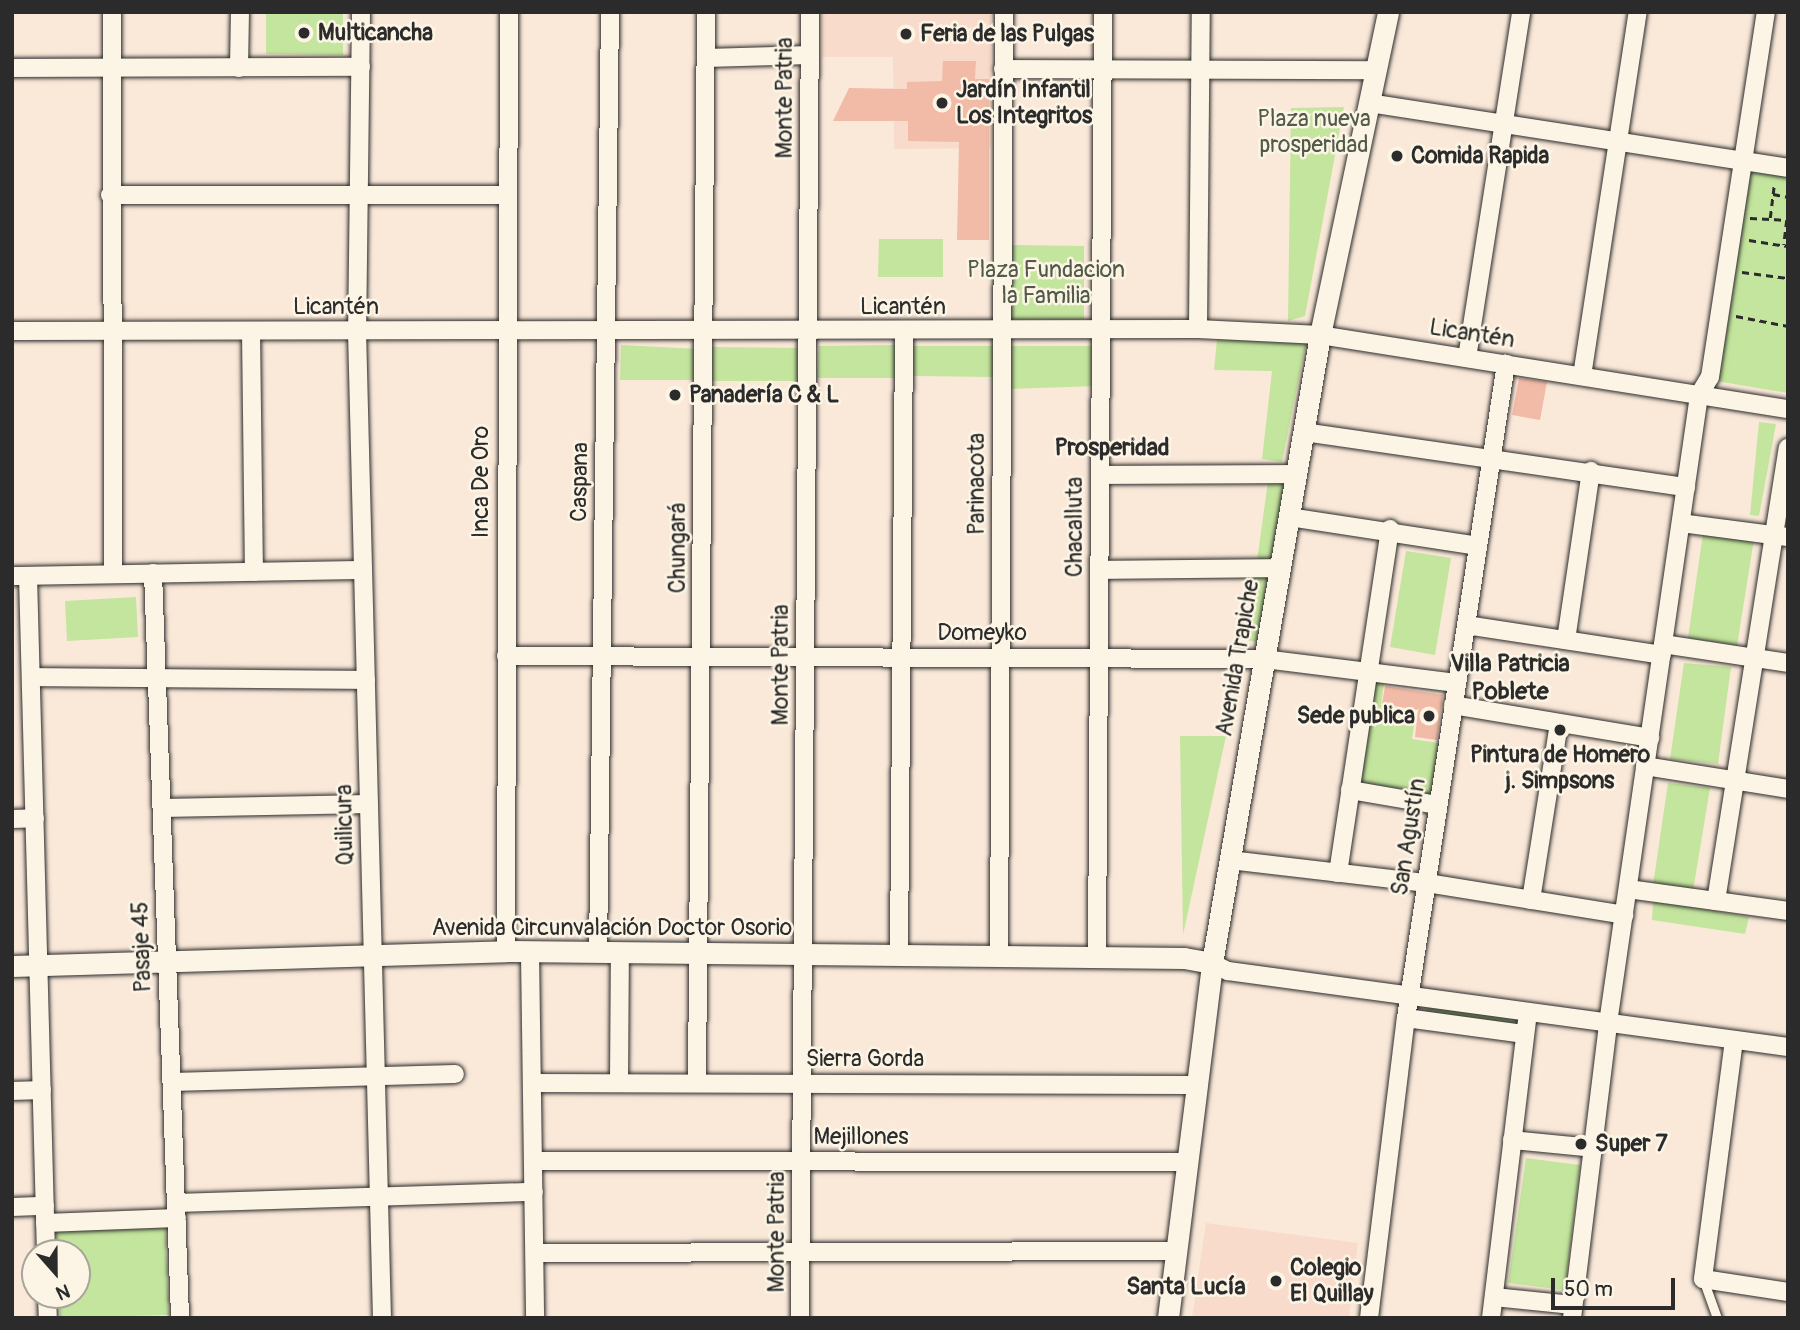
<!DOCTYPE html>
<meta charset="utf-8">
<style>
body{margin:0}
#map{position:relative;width:1800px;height:1330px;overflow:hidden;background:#fae9d9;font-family:Pangolin,sans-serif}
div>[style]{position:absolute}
.built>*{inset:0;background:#f8dbca}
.green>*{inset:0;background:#c4e59d}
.building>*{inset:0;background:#f2bba7}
.path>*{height:2.5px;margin-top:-1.25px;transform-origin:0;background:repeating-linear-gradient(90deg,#2b2b2b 0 7px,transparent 0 12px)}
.roads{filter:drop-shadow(0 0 2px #2b2b2b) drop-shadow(0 0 2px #2b2b2b)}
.service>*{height:9px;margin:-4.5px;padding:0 4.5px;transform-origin:4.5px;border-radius:4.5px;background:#fcf5e5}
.minor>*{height:18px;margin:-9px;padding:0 9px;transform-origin:9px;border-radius:9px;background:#fcf5e5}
.tertiary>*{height:21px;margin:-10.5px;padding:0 10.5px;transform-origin:10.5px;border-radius:10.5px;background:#fcf5e5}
.dots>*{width:19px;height:19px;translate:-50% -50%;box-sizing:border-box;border:4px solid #fcf5e5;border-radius:50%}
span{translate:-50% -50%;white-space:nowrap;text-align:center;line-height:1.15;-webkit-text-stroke:5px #fcf5e5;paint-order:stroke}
.poi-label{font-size:23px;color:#2b2b2b;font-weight:700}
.left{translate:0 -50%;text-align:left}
.right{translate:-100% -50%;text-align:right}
.street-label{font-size:23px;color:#2b2b2b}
.park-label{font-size:23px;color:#515a48}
.neighbourhood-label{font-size:24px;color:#2b2b2b;font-weight:700}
.frame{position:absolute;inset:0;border:14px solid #2b2b2b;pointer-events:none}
.north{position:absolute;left:21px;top:1239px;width:70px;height:70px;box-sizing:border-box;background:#fcf5e5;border:2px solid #a8a49b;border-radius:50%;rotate:159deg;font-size:19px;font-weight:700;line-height:28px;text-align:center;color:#2b2b2b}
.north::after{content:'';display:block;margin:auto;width:24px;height:32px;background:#2b2b2b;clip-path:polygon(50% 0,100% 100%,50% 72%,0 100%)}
.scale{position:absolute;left:1551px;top:1278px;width:124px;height:32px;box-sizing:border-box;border:4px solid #2b2b2b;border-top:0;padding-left:9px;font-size:21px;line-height:24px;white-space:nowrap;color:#2b2b2b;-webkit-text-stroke:5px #fcf5e5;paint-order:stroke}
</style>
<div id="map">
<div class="built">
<i style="clip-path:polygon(822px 12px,991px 12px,991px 148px,894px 149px,893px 57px,822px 57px)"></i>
<i style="clip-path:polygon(1206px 1223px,1358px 1243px,1349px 1318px,1192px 1318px)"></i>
</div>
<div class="green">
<i style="clip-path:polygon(266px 12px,343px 12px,343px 55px,266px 54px)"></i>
<i style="clip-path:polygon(1344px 107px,1305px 316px,1288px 321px,1291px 108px)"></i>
<i style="clip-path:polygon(1745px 166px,1788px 174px,1788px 393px,1716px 381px)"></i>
<i style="clip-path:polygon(879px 239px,943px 239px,943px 277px,878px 277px)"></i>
<i style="clip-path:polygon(1008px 245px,1084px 246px,1084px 319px,1007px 319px)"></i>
<i style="clip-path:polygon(1217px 339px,1306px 343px,1282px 462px,1262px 459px,1272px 371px,1214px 370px)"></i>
<i style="clip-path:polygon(621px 345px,699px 349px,700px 380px,620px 380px)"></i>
<i style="clip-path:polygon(895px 345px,896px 378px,817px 378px,819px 346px)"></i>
<i style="clip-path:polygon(913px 346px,994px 346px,994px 377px,913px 376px)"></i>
<i style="clip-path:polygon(1008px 346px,1100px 346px,1098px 386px,1008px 389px)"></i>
<i style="clip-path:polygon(710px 347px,803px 348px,803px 381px,712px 381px)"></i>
<i style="clip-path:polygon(1759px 422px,1776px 424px,1759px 516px,1750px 515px)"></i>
<i style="clip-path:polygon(1268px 481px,1285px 481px,1273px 561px,1257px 561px)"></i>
<i style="clip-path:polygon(1703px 533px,1754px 539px,1737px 646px,1688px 638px)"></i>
<i style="clip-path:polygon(1406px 551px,1451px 558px,1435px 655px,1390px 647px)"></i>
<i style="clip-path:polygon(1254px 574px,1270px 576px,1260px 643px,1247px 640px)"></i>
<i style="clip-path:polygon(136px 597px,138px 637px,67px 641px,65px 601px)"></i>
<i style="clip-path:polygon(1684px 663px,1731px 667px,1718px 764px,1670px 759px)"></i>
<i style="clip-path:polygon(1369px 674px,1385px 676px,1381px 705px,1416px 711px,1412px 739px,1445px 744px,1437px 803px,1353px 788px)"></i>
<i style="clip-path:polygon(1180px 736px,1226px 736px,1183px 935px)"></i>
<i style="clip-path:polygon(1668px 783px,1710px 788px,1693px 891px,1653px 885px)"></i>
<i style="clip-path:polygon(1653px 900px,1749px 917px,1745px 934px,1652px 920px)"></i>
<i style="clip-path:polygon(1429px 1000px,1523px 1015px,1521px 1028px,1426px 1013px)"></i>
<i style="clip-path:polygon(1526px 1158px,1580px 1165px,1565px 1290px,1508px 1283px)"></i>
<i style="clip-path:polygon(165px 1225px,169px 1315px,60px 1318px,59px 1295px,77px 1295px,77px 1253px,57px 1253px,56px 1231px)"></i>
</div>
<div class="building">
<i style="clip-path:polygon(943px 61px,976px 61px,975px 79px,989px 79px,989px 240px,957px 240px,959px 142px,908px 141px,908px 121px,833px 121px,849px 88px,907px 89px,907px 82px,942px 81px)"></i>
<i style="clip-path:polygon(1519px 378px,1547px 382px,1540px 420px,1512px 415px)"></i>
<i style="clip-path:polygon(1385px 686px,1443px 695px,1437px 740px,1415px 737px,1418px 710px,1382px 704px)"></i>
</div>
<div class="path">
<i style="left:1773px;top:194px;width:15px;rotate:11deg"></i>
<i style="left:1750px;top:218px;width:37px;rotate:3deg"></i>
<i style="left:1787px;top:220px;width:25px;rotate:97deg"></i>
<i style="left:1770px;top:218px;width:35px;rotate:-83deg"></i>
<i style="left:1749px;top:240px;width:39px;rotate:9deg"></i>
<i style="left:1742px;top:272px;width:46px;rotate:7.4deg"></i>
<i style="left:1736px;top:316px;width:53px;rotate:10.9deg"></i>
<i style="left:1788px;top:374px;width:9px;rotate:90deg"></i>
</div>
<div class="roads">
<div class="service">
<i style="left:1703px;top:1279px;width:41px;rotate:70.3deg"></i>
</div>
<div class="minor">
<i style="left:112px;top:12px;width:562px;rotate:89.9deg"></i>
<i style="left:361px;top:12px;width:319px;rotate:90.7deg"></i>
<i style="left:357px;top:331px;width:987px;rotate:88.55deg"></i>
<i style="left:706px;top:58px;width:104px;rotate:-1.7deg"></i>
<i style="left:12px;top:68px;width:349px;rotate:-0.2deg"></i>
<i style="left:239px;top:68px;width:56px;rotate:-89deg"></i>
<i style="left:1003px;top:69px;width:373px;rotate:0.2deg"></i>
<i style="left:1369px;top:103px;width:424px;rotate:8.8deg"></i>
<i style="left:110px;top:195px;width:398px"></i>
<i style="left:1198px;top:329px;width:317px;rotate:-89.5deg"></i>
<i style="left:12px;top:331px;width:1186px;rotate:-0.1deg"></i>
<i style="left:1198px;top:329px;width:122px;rotate:2.8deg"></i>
<i style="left:1320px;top:335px;width:474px;rotate:9deg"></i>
<i style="left:251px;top:331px;width:241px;rotate:89.3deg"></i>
<i style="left:1467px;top:358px;width:350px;rotate:-81.1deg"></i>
<i style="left:1582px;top:376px;width:368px;rotate:-81.3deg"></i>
<i style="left:1303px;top:432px;width:387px;rotate:8.2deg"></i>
<i style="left:1100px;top:475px;width:196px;rotate:-0.3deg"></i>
<i style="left:1289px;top:517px;width:191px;rotate:8.7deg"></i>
<i style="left:1681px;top:523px;width:108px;rotate:7.5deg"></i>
<i style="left:1099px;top:570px;width:181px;rotate:-0.6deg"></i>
<i style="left:153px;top:573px;width:745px;rotate:87.92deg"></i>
<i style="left:12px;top:576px;width:351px;rotate:-1deg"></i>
<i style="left:28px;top:576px;width:677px;rotate:88.48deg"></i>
<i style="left:1466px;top:625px;width:198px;rotate:8.7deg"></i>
<i style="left:1566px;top:640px;width:171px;rotate:-81.6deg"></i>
<i style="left:1663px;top:644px;width:126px;rotate:8.6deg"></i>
<i style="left:506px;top:656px;width:758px;rotate:0.23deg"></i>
<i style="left:1264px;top:659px;width:193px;rotate:7.1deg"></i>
<i style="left:31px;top:677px;width:335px;rotate:0.5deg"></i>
<i style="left:1453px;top:705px;width:200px;rotate:9.5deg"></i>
<i style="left:1645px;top:766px;width:145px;rotate:9.1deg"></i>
<i style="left:1350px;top:790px;width:89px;rotate:9.7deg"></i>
<i style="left:162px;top:808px;width:207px;rotate:-1.1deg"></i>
<i style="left:12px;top:819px;width:23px;rotate:-2deg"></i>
<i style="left:1230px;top:860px;width:198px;rotate:6.7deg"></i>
<i style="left:1427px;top:883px;width:200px;rotate:9.2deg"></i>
<i style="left:1338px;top:873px;width:348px;rotate:-81.4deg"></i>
<i style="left:1628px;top:889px;width:162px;rotate:7.8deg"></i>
<i style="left:1531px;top:900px;width:178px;rotate:-81deg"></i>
<i style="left:1716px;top:901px;width:459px;rotate:-81deg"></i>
<i style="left:506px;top:951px;width:939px;rotate:-89.82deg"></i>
<i style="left:530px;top:953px;width:365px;rotate:89.2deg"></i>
<i style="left:598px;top:953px;width:941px;rotate:-89.27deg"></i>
<i style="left:899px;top:956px;width:625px;rotate:-89.54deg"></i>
<i style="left:999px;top:957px;width:945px;rotate:-89.7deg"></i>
<i style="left:1097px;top:958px;width:946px;rotate:-89.64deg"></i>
<i style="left:1212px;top:963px;width:18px;rotate:27deg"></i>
<i style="left:1228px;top:971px;width:565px;rotate:7.73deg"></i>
<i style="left:1406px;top:1018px;width:120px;rotate:7.7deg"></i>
<i style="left:1734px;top:1040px;width:241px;rotate:97.4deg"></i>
<i style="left:1703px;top:1279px;width:86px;rotate:8.7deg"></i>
<i style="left:172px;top:1082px;width:283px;rotate:-1.6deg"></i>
<i style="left:532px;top:1083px;width:665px;rotate:0.17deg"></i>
<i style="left:619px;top:1083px;width:130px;rotate:-89.6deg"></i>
<i style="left:697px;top:1083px;width:1071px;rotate:-89.52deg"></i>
<i style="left:12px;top:1091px;width:30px;rotate:-2deg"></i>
<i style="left:1512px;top:1140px;width:82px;rotate:5.6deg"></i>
<i style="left:533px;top:1161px;width:655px;rotate:0.09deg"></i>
<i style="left:176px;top:1203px;width:358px;rotate:-1.8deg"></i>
<i style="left:12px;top:1207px;width:33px;rotate:-2deg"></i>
<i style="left:45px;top:1223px;width:132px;rotate:-2.2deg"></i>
<i style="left:535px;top:1253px;width:641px;rotate:-0.18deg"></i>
<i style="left:47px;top:1295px;width:23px;rotate:88deg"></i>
<i style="left:1494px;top:1297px;width:79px;rotate:5.8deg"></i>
<i style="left:800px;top:1318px;width:1306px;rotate:-89.56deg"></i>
<i style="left:1369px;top:1318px;width:302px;rotate:-83deg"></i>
<i style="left:1406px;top:1018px;width:662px;rotate:-81.31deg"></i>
<i style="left:1491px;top:1318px;width:308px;rotate:-83.1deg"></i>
<i style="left:1572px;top:1318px;width:297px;rotate:-83deg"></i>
<i style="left:1608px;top:1023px;width:635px;rotate:-81.75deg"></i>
<i style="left:1699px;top:395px;width:21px;rotate:-59deg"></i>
<i style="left:1710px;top:377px;width:369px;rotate:-81.3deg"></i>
</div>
<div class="tertiary">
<i style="left:12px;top:966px;width:494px;rotate:-1.7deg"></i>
<i style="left:506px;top:951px;width:678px;rotate:0.59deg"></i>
<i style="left:1184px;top:958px;width:28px;rotate:10deg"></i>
<i style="left:1168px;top:1318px;width:358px;rotate:-82.9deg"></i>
<i style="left:1212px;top:963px;width:637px;rotate:-80.24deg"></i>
<i style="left:1320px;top:335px;width:330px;rotate:-78.1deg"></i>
</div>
</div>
<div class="dots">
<i style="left:304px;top:33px;background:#2b2b2b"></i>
<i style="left:906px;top:34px;background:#2b2b2b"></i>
<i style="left:942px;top:103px;background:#2b2b2b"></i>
<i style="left:1397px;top:156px;background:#2b2b2b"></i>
<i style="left:675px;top:395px;background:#2b2b2b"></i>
<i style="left:1429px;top:716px;background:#2b2b2b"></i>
<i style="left:1560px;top:730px;background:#2b2b2b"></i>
<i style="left:1581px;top:1144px;background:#2b2b2b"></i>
<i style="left:1276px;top:1281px;background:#2b2b2b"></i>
</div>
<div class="poi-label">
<span class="left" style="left:318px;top:33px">Multicancha</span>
<span class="left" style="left:920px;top:34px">Feria de las Pulgas</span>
<span class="left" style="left:956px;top:103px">Jardín Infantil<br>Los Integritos</span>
<span class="left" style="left:1411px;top:156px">Comida Rapida</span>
<span class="left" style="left:689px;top:395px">Panadería C &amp; L</span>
<span class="right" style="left:1415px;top:716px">Sede publica</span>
<span style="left:1560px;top:768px">Pintura de Homero<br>j. Simpsons</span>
<span class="left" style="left:1595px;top:1144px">Super 7</span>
<span class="left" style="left:1290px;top:1281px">Colegio<br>El Quillay</span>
</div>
<div class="street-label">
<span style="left:785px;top:98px;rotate:-90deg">Monte Patria</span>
<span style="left:336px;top:307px">Licantén</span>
<span style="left:903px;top:307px">Licantén</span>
<span style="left:1472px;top:334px;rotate:9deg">Licantén</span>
<span style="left:481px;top:482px;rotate:-90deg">Inca De Oro</span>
<span style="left:580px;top:482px;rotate:-89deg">Caspana</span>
<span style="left:977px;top:484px;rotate:-90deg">Parinacota</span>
<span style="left:1075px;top:527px;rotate:-90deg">Chacalluta</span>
<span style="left:678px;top:548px;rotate:-90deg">Chungará</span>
<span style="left:982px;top:633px">Domeyko</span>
<span style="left:1238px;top:658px;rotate:-80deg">Avenida Trapiche</span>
<span style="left:781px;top:665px;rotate:-90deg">Monte Patria</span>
<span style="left:345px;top:825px;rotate:-91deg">Quilicura</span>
<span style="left:1409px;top:837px;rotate:-81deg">San Agustín</span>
<span style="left:612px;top:928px">Avenida Circunvalación Doctor Osorio</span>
<span style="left:142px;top:947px;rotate:-92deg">Pasaje 45</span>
<span style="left:865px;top:1059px">Sierra Gorda</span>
<span style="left:861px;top:1137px">Mejillones</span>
<span style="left:777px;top:1232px;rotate:-90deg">Monte Patria</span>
</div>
<div class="park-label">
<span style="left:1314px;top:132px">Plaza nueva<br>prosperidad</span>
<span style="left:1046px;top:283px">Plaza Fundacion<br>la Familia</span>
</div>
<div class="neighbourhood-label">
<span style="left:1112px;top:448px">Prosperidad</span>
<span style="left:1510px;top:678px">Villa Patricia<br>Poblete</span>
<span style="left:1186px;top:1287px">Santa Lucía</span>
</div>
<div class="frame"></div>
<div class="north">N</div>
<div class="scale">50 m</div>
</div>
